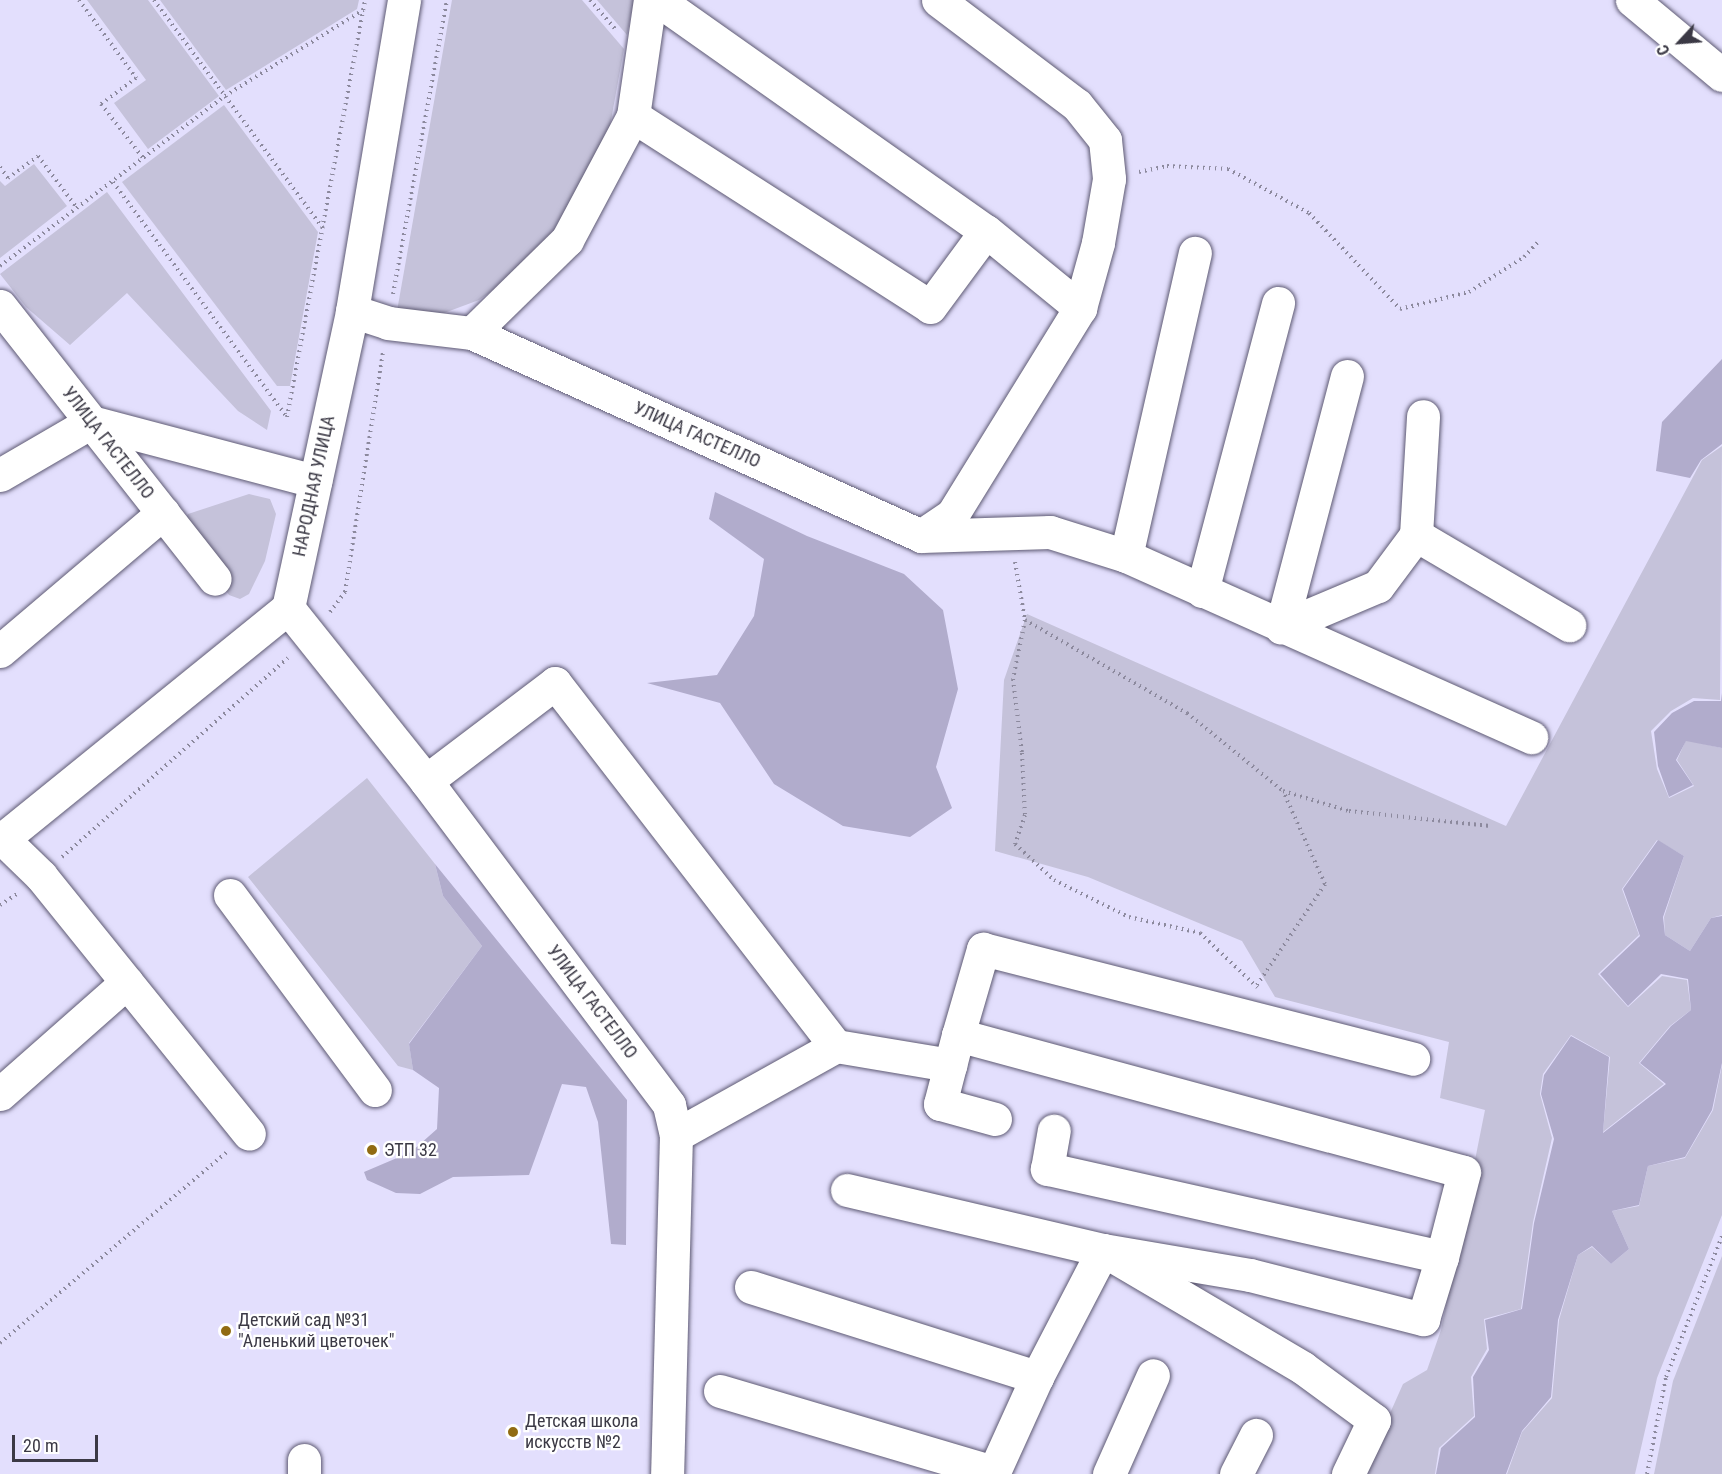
<!DOCTYPE html>
<meta charset="utf-8">
<style>
body{margin:0}
#map{position:relative;width:1722px;height:1474px;overflow:hidden;background:#e3dffd;font-family:"Roboto Condensed",sans-serif}
div>[style]{position:absolute}
.green>*{inset:0;background:#c5c2da}
.forest>*{inset:0;background:#b1accc}
.path>*{height:4px;margin-top:-2px;transform-origin:0;background:repeating-linear-gradient(90deg,#8c899d 0 1.5px,transparent 0 6px)}
.roads{filter:drop-shadow(0 0 2px #5e5a73) drop-shadow(0 0 2px #5e5a73)}
.minor>*{height:33px;margin:-16.5px;padding:0 16.5px;transform-origin:16.5px;border-radius:16.5px;background:#fff}
.dots>*{width:16px;height:16px;translate:-50% -50%;box-sizing:border-box;border:3px solid #fff;border-radius:50%}
span{translate:-50% -50%;white-space:nowrap;text-align:center;line-height:1.15;-webkit-text-stroke:4.5px #fff;paint-order:stroke}
.street-label{font-size:18px;color:#3b3945}
.poi-label{font-size:18px;color:#3b3945}
.left{translate:0 -50%;text-align:left}
.north{position:absolute;left:1650px;top:12px;width:60px;height:60px;-webkit-text-stroke:4px #fff;paint-order:stroke;rotate:244deg;font-size:16px;font-weight:700;line-height:24px;text-align:center;color:#3b3945}
.north::after{content:'';display:block;margin:auto;width:21px;height:27px;background:#3b3945;clip-path:polygon(50% 0,100% 100%,50% 72%,0 100%)}
.scale{position:absolute;left:12px;top:1435px;width:86px;height:27px;box-sizing:border-box;border:3px solid #3b3945;border-top:0;padding-left:8px;font-size:18px;line-height:21px;white-space:nowrap;color:#3b3945;-webkit-text-stroke:4px #fff;paint-order:stroke}
</style>
<div id="map">
<div class="green">
<i style="clip-path:polygon(87px 0,148px 0,219px 96px,148px 149px,114px 103px,146px 80px)"></i>
<i style="clip-path:polygon(160px 0,359px 0,357px 9px,226px 90px)"></i>
<i style="clip-path:polygon(452px 0,582px 0,624px 49px,607px 142px,569px 216px,523px 269px,479px 300px,444px 313px,397px 311px)"></i>
<i style="clip-path:polygon(597px 0,634px 0,627px 35px)"></i>
<i style="clip-path:polygon(224px 105px,318px 232px,290px 386px,277px 386px,122px 182px)"></i>
<i style="clip-path:polygon(34px 164px,67px 206px,0 258px,0 181px,5px 186px)"></i>
<i style="clip-path:polygon(107px 192px,271px 411px,267px 430px,238px 411px,127px 293px,70px 345px,26px 307px,0 274px)"></i>
<i style="clip-path:polygon(1722px 446px,1720px 700px,1693px 698px,1671px 711px,1651px 731px,1657px 769px,1669px 798px,1694px 786px,1677px 760px,1686px 740px,1722px 748px,1722px 915px,1711px 918px,1690px 951px,1665px 935px,1664px 917px,1684px 856px,1657px 840px,1622px 889px,1639px 935px,1598px 974px,1628px 1007px,1662px 976px,1687px 980px,1691px 1010px,1670px 1026px,1639px 1063px,1664px 1084px,1603px 1132px,1610px 1057px,1571px 1035px,1543px 1074px,1540px 1094px,1552px 1138px,1533px 1222px,1521px 1309px,1484px 1319px,1487px 1349px,1471px 1377px,1474px 1416px,1439px 1448px,1435px 1474px,1363px 1474px,1403px 1384px,1427px 1370px,1441px 1330px,1485px 1110px,1440px 1098px,1449px 1042px,1275px 997px,1242px 941px,1088px 877px,995px 851px,1004px 680px,1027px 614px,1506px 826px,1702px 460px)"></i>
<i style="clip-path:polygon(249px 494px,270px 499px,276px 514px,265px 561px,249px 594px,240px 599px,229px 595px,182px 526px,188px 514px)"></i>
<i style="clip-path:polygon(367px 778px,435px 864px,443px 896px,482px 946px,409px 1043px,413px 1070px,398px 1066px,248px 877px)"></i>
<i style="clip-path:polygon(1722px 1065px,1722px 1215px,1657px 1378px,1635px 1474px,1507px 1474px,1522px 1432px,1552px 1398px,1559px 1320px,1578px 1255px,1592px 1247px,1611px 1264px,1629px 1249px,1612px 1211px,1639px 1206px,1648px 1166px,1685px 1158px,1713px 1110px)"></i>
<i style="clip-path:polygon(1722px 1256px,1722px 1474px,1654px 1474px,1673px 1381px)"></i>
</div>
<div class="forest">
<i style="clip-path:polygon(1722px 359px,1722px 444px,1701px 460px,1690px 478px,1656px 471px,1662px 422px)"></i>
<i style="clip-path:polygon(715px 492px,807px 536px,904px 574px,943px 610px,958px 689px,936px 767px,952px 808px,910px 837px,843px 826px,774px 784px,720px 703px,647px 683px,717px 675px,754px 616px,764px 559px,709px 519px)"></i>
<i style="clip-path:polygon(1722px 693px,1722px 748px,1686px 741px,1676px 760px,1693px 785px,1669px 797px,1658px 766px,1654px 732px,1672px 713px,1694px 701px,1721px 701px)"></i>
<i style="clip-path:polygon(1658px 840px,1684px 856px,1663px 917px,1665px 935px,1690px 951px,1711px 918px,1722px 916px,1722px 1063px,1712px 1110px,1685px 1157px,1648px 1166px,1639px 1205px,1612px 1211px,1629px 1249px,1611px 1264px,1592px 1246px,1578px 1255px,1558px 1320px,1551px 1397px,1522px 1431px,1506px 1474px,1436px 1474px,1441px 1448px,1475px 1417px,1473px 1377px,1489px 1350px,1485px 1320px,1522px 1309px,1534px 1223px,1554px 1139px,1541px 1094px,1544px 1075px,1571px 1036px,1609px 1057px,1603px 1133px,1666px 1084px,1640px 1063px,1671px 1026px,1691px 1010px,1688px 979px,1661px 974px,1628px 1006px,1600px 974px,1640px 936px,1623px 889px)"></i>
<i style="clip-path:polygon(435px 864px,627px 1100px,626px 1245px,611px 1244px,598px 1122px,586px 1087px,562px 1084px,529px 1175px,453px 1177px,420px 1194px,396px 1193px,367px 1180px,364px 1172px,411px 1152px,437px 1129px,439px 1088px,413px 1070px,409px 1044px,482px 946px,443px 896px)"></i>
</div>
<div class="path">
<i style="left:79px;top:0;width:97px;rotate:53.8deg"></i>
<i style="left:136px;top:78px;width:44px;rotate:143.4deg"></i>
<i style="left:101px;top:104px;width:70px;rotate:52deg"></i>
<i style="left:154px;top:0;width:284px;rotate:53.5deg"></i>
<i style="left:590px;top:0;width:38px;rotate:49deg"></i>
<i style="left:0;top:167px;width:14px;rotate:54deg"></i>
<i style="left:8px;top:178px;width:37px;rotate:-36deg"></i>
<i style="left:38px;top:156px;width:65px;rotate:53.1deg"></i>
<i style="left:1139px;top:172px;width:29px;rotate:-12deg"></i>
<i style="left:1167px;top:166px;width:61px;rotate:2.8deg"></i>
<i style="left:1228px;top:169px;width:92px;rotate:28.5deg"></i>
<i style="left:1309px;top:213px;width:132px;rotate:46.5deg"></i>
<i style="left:1400px;top:309px;width:71px;rotate:-13.8deg"></i>
<i style="left:1469px;top:292px;width:65px;rotate:-32.5deg"></i>
<i style="left:1524px;top:257px;width:21px;rotate:-47deg"></i>
<i style="left:113px;top:182px;width:292px;rotate:53.5deg"></i>
<i style="left:0;top:266px;width:282px;rotate:-37.1deg"></i>
<i style="left:225px;top:96px;width:163px;rotate:-31.9deg"></i>
<i style="left:393px;top:294px;width:299px;rotate:-79.6deg"></i>
<i style="left:287px;top:417px;width:424px;rotate:-79.4deg"></i>
<i style="left:1015px;top:562px;width:59px;rotate:80.2deg"></i>
<i style="left:1025px;top:620px;width:60px;rotate:101.5deg"></i>
<i style="left:1013px;top:679px;width:75px;rotate:83.1deg"></i>
<i style="left:1022px;top:753px;width:62px;rotate:87.2deg"></i>
<i style="left:1025px;top:815px;width:31px;rotate:109deg"></i>
<i style="left:1015px;top:844px;width:53px;rotate:42.7deg"></i>
<i style="left:1054px;top:880px;width:84px;rotate:26.3deg"></i>
<i style="left:1129px;top:917px;width:73px;rotate:12.7deg"></i>
<i style="left:1200px;top:933px;width:79px;rotate:43.5deg"></i>
<i style="left:330px;top:612px;width:25px;rotate:-53deg"></i>
<i style="left:345px;top:592px;width:243px;rotate:-81deg"></i>
<i style="left:1025px;top:620px;width:187px;rotate:29.9deg"></i>
<i style="left:1187px;top:713px;width:124px;rotate:39.1deg"></i>
<i style="left:1283px;top:791px;width:69px;rotate:16.9deg"></i>
<i style="left:1349px;top:811px;width:142px;rotate:6.1deg"></i>
<i style="left:62px;top:857px;width:301px;rotate:-41.4deg"></i>
<i style="left:0;top:905px;width:20px;rotate:-33deg"></i>
<i style="left:1257px;top:985px;width:122px;rotate:-56deg"></i>
<i style="left:1325px;top:884px;width:102px;rotate:-114.3deg"></i>
<i style="left:0;top:1343px;width:297px;rotate:-40.1deg"></i>
<i style="left:1647px;top:1474px;width:99px;rotate:-78.9deg"></i>
<i style="left:1666px;top:1377px;width:152px;rotate:-68.3deg"></i>
</div>
<div class="roads">
<div class="minor">
<i style="left:658px;top:0;width:401px;rotate:35.2deg"></i>
<i style="left:986px;top:231px;width:122px;rotate:39.3deg"></i>
<i style="left:1080px;top:308px;width:243px;rotate:121.7deg"></i>
<i style="left:952px;top:515px;width:37px;rotate:146deg"></i>
<i style="left:938px;top:0;width:174px;rotate:37.1deg"></i>
<i style="left:1077px;top:105px;width:45px;rotate:51.3deg"></i>
<i style="left:1105px;top:140px;width:39px;rotate:84deg"></i>
<i style="left:1109px;top:179px;width:65px;rotate:99.8deg"></i>
<i style="left:1098px;top:243px;width:67px;rotate:105.5deg"></i>
<i style="left:1632px;top:0;width:117px;rotate:39.8deg"></i>
<i style="left:633px;top:116px;width:353px;rotate:32.7deg"></i>
<i style="left:930px;top:307px;width:94px;rotate:-53.6deg"></i>
<i style="left:0;top:306px;width:347px;rotate:51.8deg"></i>
<i style="left:352px;top:311px;width:38px;rotate:18deg"></i>
<i style="left:388px;top:323px;width:85px;rotate:6.8deg"></i>
<i style="left:472px;top:333px;width:493px;rotate:24.3deg"></i>
<i style="left:921px;top:536px;width:129px;rotate:-1.8deg"></i>
<i style="left:1050px;top:532px;width:80px;rotate:17.5deg"></i>
<i style="left:1126px;top:556px;width:444px;rotate:24.1deg"></i>
<i style="left:472px;top:333px;width:133px;rotate:-44.4deg"></i>
<i style="left:567px;top:240px;width:140px;rotate:-62deg"></i>
<i style="left:633px;top:116px;width:117px;rotate:-81.7deg"></i>
<i style="left:1347px;top:376px;width:260px;rotate:104.7deg"></i>
<i style="left:1281px;top:627px;width:105px;rotate:-22.9deg"></i>
<i style="left:1378px;top:586px;width:64px;rotate:-53.3deg"></i>
<i style="left:1416px;top:535px;width:119px;rotate:-86.6deg"></i>
<i style="left:0;top:475px;width:105px;rotate:-30.2deg"></i>
<i style="left:91px;top:422px;width:232px;rotate:14.8deg"></i>
<i style="left:1416px;top:535px;width:178px;rotate:30.5deg"></i>
<i style="left:1126px;top:556px;width:311px;rotate:-77.2deg"></i>
<i style="left:1202px;top:591px;width:298px;rotate:-75.2deg"></i>
<i style="left:288px;top:608px;width:221px;rotate:51.4deg"></i>
<i style="left:426px;top:781px;width:405px;rotate:53.1deg"></i>
<i style="left:669px;top:1105px;width:31px;rotate:77deg"></i>
<i style="left:676px;top:1135px;width:339px;rotate:91.5deg"></i>
<i style="left:0;top:651px;width:214px;rotate:-40.3deg"></i>
<i style="left:426px;top:781px;width:162px;rotate:-37.2deg"></i>
<i style="left:555px;top:683px;width:459px;rotate:52.3deg"></i>
<i style="left:836px;top:1046px;width:183px;rotate:150.9deg"></i>
<i style="left:3px;top:839px;width:53px;rotate:44.2deg"></i>
<i style="left:41px;top:876px;width:331px;rotate:51.1deg"></i>
<i style="left:0;top:841px;width:370px;rotate:-39deg"></i>
<i style="left:288px;top:608px;width:304px;rotate:-77.8deg"></i>
<i style="left:352px;top:311px;width:315px;rotate:-80.5deg"></i>
<i style="left:230px;top:895px;width:243px;rotate:53.4deg"></i>
<i style="left:958px;top:1035px;width:90px;rotate:-73.8deg"></i>
<i style="left:983px;top:949px;width:444px;rotate:14.3deg"></i>
<i style="left:836px;top:1046px;width:116px;rotate:9.5deg"></i>
<i style="left:0;top:1094px;width:169px;rotate:-41.4deg"></i>
<i style="left:995px;top:1119px;width:57px;rotate:-164.7deg"></i>
<i style="left:940px;top:1104px;width:71px;rotate:-75.4deg"></i>
<i style="left:958px;top:1035px;width:524px;rotate:15.15deg"></i>
<i style="left:1464px;top:1172px;width:88px;rotate:104.5deg"></i>
<i style="left:847px;top:1190px;width:263px;rotate:13.2deg"></i>
<i style="left:1103px;top:1250px;width:149px;rotate:9.7deg"></i>
<i style="left:1250px;top:1275px;width:179px;rotate:14.3deg"></i>
<i style="left:1423px;top:1319px;width:65px;rotate:-73deg"></i>
<i style="left:1442px;top:1257px;width:405px;rotate:-167.4deg"></i>
<i style="left:1047px;top:1169px;width:39px;rotate:-80deg"></i>
<i style="left:751px;top:1287px;width:300px;rotate:17.5deg"></i>
<i style="left:720px;top:1391px;width:286px;rotate:16.5deg"></i>
<i style="left:304px;top:1474px;width:14px;rotate:-90deg"></i>
<i style="left:993px;top:1474px;width:107px;rotate:-65.6deg"></i>
<i style="left:1037px;top:1377px;width:143px;rotate:-62.5deg"></i>
<i style="left:1103px;top:1250px;width:232px;rotate:30.5deg"></i>
<i style="left:1303px;top:1368px;width:88px;rotate:36.2deg"></i>
<i style="left:1374px;top:1420px;width:60px;rotate:115.7deg"></i>
<i style="left:1109px;top:1474px;width:108px;rotate:-66deg"></i>
<i style="left:1236px;top:1474px;width:44px;rotate:-62.9deg"></i>
</div>
</div>
<div class="dots">
<i style="left:372px;top:1150px;background:#916b12"></i>
<i style="left:226px;top:1331px;background:#916b12"></i>
<i style="left:513px;top:1432px;background:#916b12"></i>
</div>
<div class="street-label">
<span style="left:697px;top:435px;rotate:24deg">УЛИЦА ГАСТЕЛЛО</span>
<span style="left:108px;top:443px;rotate:52deg">УЛИЦА ГАСТЕЛЛО</span>
<span style="left:314px;top:486px;rotate:-78deg">НАРОДНАЯ УЛИЦА</span>
<span style="left:592px;top:1002px;rotate:53deg">УЛИЦА ГАСТЕЛЛО</span>
</div>
<div class="poi-label">
<span class="left" style="left:384px;top:1150px">ЭТП 32</span>
<span class="left" style="left:238px;top:1331px">Детский сад №31<br>"Аленький цветочек"</span>
<span class="left" style="left:525px;top:1432px">Детская школа<br>искусств №2</span>
</div>
<div class="north">С</div>
<div class="scale">20 m</div>
</div>
